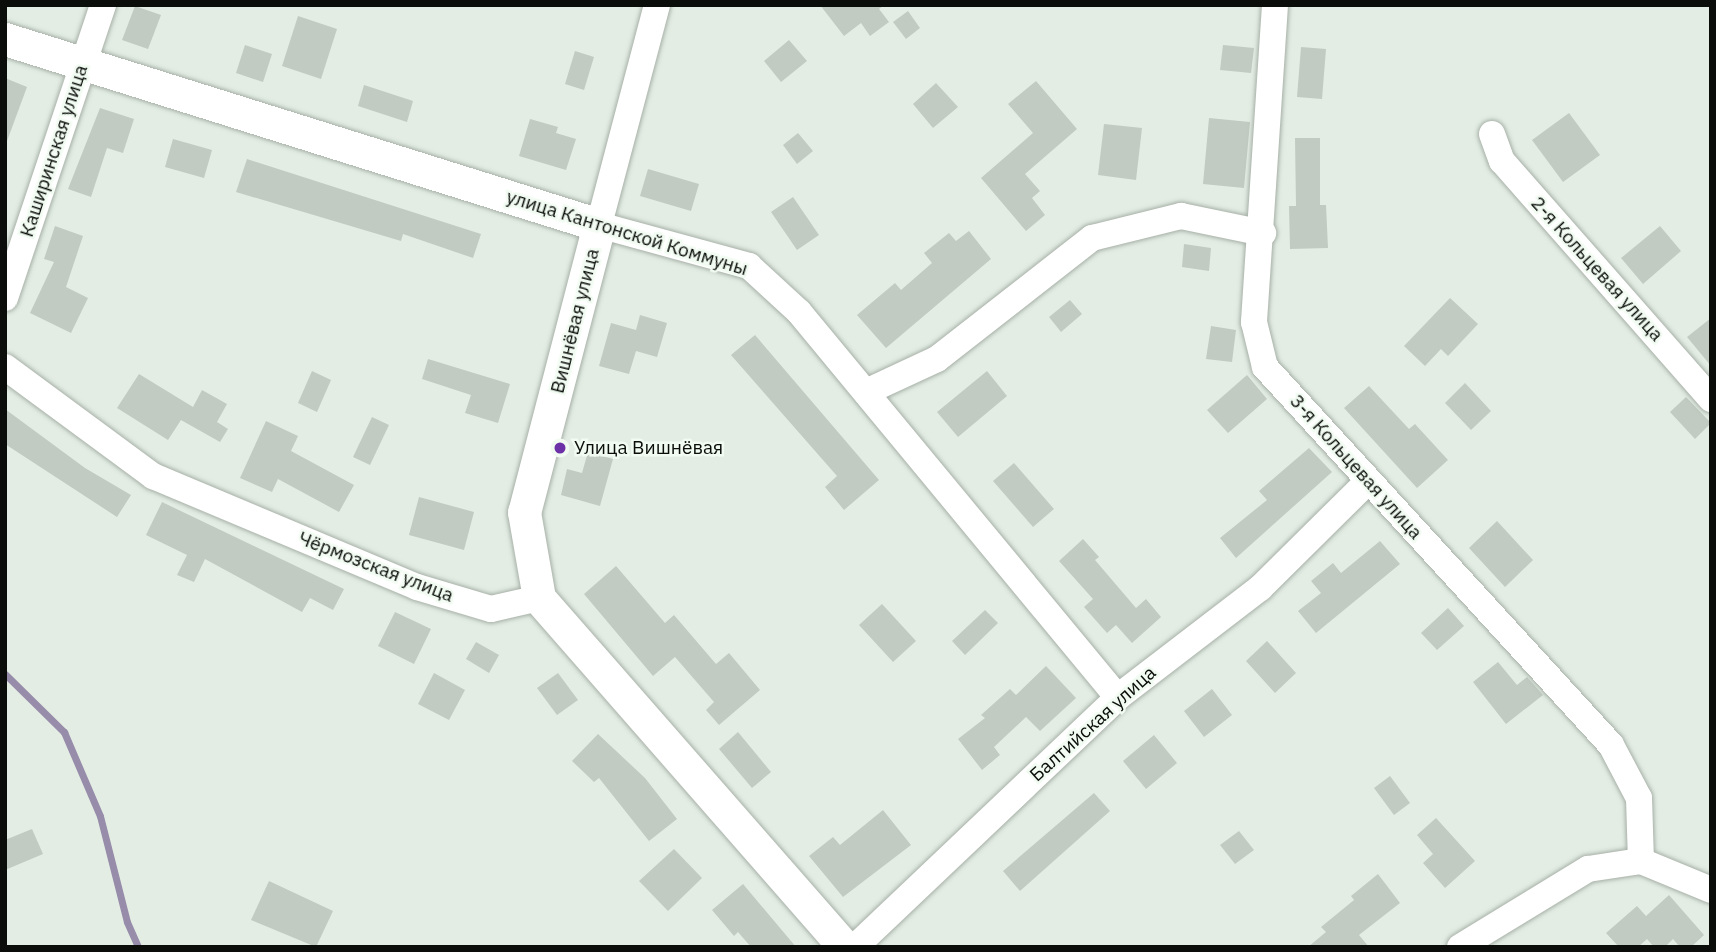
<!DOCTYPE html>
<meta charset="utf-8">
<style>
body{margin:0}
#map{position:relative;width:1716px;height:952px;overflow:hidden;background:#e3ede4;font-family:"IBM Plex Sans",sans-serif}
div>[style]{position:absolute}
.stream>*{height:7px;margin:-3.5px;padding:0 3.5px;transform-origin:3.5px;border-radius:3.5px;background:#978ca9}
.building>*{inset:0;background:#c1cbc1}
.roads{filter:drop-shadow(0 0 2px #a7b0a7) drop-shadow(0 0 2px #a7b0a7)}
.minor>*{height:26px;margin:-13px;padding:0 13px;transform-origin:13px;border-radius:13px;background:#fff}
.tertiary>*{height:33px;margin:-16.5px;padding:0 16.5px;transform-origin:16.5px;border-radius:16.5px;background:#fff}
.dots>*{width:19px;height:19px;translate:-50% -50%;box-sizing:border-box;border:4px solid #f1fbf1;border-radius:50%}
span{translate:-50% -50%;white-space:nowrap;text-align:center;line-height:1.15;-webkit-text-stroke:5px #f1fbf1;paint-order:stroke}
.street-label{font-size:19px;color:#0a0d0a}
.poi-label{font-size:19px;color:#0a0d0a}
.left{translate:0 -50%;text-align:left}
.frame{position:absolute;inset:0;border:7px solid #0a0d0a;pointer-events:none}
</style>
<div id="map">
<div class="stream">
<i style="left:5px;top:674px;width:83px;rotate:44.5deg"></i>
<i style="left:64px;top:732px;width:91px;rotate:66.8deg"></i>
<i style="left:100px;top:816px;width:109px;rotate:75.7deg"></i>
<i style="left:127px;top:922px;width:27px;rotate:66deg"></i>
</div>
<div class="building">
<i style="clip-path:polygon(820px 5px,884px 5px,879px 9px,889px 22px,870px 36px,861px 23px,844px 36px)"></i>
<i style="clip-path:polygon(135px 6px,161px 15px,148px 49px,122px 40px)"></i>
<i style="clip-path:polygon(908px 11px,920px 28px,906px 39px,893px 22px)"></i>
<i style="clip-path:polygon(298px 16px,337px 29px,321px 79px,282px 66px)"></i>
<i style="clip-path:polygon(789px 40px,807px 61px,781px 82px,764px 61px)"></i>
<i style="clip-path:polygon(245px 45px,272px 54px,263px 82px,236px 73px)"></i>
<i style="clip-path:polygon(1223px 45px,1254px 48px,1251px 73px,1220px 70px)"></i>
<i style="clip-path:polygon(1301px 47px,1326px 49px,1322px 99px,1297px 97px)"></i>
<i style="clip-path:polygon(575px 51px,594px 57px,584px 90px,565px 84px)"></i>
<i style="clip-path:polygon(5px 78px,27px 87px,7px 141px,5px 141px)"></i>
<i style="clip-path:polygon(1036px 81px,1077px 129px,1025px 174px,1040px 191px,1032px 198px,1045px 215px,1026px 231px,981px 178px,1033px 133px,1008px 104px)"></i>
<i style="clip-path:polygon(936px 83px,958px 107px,933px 128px,913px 104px)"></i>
<i style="clip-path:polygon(364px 85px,413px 101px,407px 122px,358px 106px)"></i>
<i style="clip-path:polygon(100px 108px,134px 119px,123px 153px,107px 148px,91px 197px,68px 189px)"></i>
<i style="clip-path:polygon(1569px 113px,1600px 155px,1563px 182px,1532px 140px)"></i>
<i style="clip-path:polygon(1209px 118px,1250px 122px,1244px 188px,1203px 184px)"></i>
<i style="clip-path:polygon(530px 119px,558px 127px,556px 133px,576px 139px,566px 170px,519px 156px)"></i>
<i style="clip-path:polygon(1104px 124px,1142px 128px,1136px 180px,1098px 175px)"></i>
<i style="clip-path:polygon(798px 133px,813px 151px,797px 164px,783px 145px)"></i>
<i style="clip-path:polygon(1295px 138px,1320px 138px,1320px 205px,1326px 205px,1328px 248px,1290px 249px,1289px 206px,1296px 206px)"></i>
<i style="clip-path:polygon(173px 139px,212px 150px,204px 178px,165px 167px)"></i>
<i style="clip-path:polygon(247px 159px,481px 234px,473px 258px,403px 234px,401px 241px,236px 192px)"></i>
<i style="clip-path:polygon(648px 169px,699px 184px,691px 211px,640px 196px)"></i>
<i style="clip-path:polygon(793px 197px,819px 235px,797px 250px,771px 212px)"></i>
<i style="clip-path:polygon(55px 226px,83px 236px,66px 287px,88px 298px,71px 333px,30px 313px,54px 262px,44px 259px)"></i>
<i style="clip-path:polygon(1660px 226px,1681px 251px,1643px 284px,1621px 258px)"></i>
<i style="clip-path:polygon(969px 231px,991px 259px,886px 348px,857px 315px,895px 283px,901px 290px,932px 263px,924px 253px,949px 233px,956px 241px)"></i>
<i style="clip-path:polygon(1184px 244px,1211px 248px,1209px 271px,1182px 267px)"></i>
<i style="clip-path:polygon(1450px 298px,1478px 324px,1448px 356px,1441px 349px,1425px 366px,1404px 346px)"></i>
<i style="clip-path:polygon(1070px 300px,1082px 314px,1061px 332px,1049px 317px)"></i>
<i style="clip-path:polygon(640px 315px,667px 323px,657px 357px,636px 351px,629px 374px,599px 366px,611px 323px,636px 330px)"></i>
<i style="clip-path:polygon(1711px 318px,1711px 366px,1687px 337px)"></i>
<i style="clip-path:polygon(1211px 326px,1236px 330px,1232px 362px,1206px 359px)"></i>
<i style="clip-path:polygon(755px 335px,879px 480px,844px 510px,825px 487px,837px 476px,731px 355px)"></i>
<i style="clip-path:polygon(428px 359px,510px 384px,498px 423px,465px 413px,471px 395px,422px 379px)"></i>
<i style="clip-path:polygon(312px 371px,331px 380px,317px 412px,298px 403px)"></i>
<i style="clip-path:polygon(987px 371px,1007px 396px,958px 437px,937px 412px)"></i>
<i style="clip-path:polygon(139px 374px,193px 407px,202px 390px,227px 404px,217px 422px,228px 429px,220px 442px,181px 420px,168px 440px,117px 408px)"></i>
<i style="clip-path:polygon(1247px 375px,1267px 399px,1228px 433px,1207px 410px)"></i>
<i style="clip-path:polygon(1465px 383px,1491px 411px,1471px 430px,1445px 403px)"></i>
<i style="clip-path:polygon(1369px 386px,1409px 429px,1415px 424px,1448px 460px,1417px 488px,1344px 408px)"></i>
<i style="clip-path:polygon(1686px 397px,1711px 423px,1695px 439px,1670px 412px)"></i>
<i style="clip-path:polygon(5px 409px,85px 468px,131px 495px,117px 517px,5px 444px)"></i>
<i style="clip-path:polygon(372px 417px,389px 425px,370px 465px,353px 457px)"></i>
<i style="clip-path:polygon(266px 421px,298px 436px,291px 451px,354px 485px,339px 512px,278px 479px,272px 492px,240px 478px)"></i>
<i style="clip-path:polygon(1309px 448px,1332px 472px,1236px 558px,1220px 538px,1267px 500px,1259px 491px)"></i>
<i style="clip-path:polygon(588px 452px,613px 459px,600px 506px,561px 495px,567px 469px,582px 473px)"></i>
<i style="clip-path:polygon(1014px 463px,1054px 509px,1033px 527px,993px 481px)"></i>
<i style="clip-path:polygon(419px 497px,474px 512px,464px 550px,409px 535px)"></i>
<i style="clip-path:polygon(162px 502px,344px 589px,333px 610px,310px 598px,302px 612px,205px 559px,194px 582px,177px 575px,187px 555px,146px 535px)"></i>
<i style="clip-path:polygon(1497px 521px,1533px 560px,1505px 587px,1469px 548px)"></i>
<i style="clip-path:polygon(1083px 539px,1099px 557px,1095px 560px,1136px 608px,1146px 599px,1161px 617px,1132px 643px,1116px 625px,1107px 633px,1084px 607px,1093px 599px,1059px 561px)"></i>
<i style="clip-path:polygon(1380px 541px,1400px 564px,1316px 633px,1298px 611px,1321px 593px,1311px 581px,1333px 563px,1341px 573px)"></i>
<i style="clip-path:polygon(616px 566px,665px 623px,674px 615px,716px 664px,729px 653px,760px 690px,719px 725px,706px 710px,714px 702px,675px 657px,653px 676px,584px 594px)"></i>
<i style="clip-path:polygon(882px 604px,916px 641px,893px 662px,859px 625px)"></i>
<i style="clip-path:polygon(1448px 608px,1464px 626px,1437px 650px,1421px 633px)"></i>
<i style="clip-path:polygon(985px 610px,998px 623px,965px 655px,952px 641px)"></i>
<i style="clip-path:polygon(395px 612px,431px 629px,414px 664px,378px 646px)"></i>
<i style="clip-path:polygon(1267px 641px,1296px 673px,1275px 693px,1246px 661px)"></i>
<i style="clip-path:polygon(476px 642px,499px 655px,489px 673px,466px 659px)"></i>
<i style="clip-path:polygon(1498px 662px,1517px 685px,1527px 677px,1543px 695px,1506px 724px,1473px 682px)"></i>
<i style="clip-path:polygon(1046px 666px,1076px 698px,1040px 731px,1026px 717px,994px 747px,1000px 755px,982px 770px,958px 739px,985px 718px,981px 715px,1010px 689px,1016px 695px)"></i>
<i style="clip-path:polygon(434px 673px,465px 690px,449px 720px,418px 704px)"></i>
<i style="clip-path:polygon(558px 673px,578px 700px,557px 715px,537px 688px)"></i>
<i style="clip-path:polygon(1212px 689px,1232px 715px,1204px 737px,1184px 711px)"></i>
<i style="clip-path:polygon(738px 732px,771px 772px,752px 788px,719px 749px)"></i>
<i style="clip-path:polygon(598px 734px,645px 778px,677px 819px,649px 841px,599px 778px,594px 782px,572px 761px)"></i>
<i style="clip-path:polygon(1154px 735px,1177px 763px,1146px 789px,1123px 761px)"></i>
<i style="clip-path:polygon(1390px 776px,1410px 803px,1394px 815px,1374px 788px)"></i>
<i style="clip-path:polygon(1094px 793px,1110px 811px,1020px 891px,1003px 871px)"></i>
<i style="clip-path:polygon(883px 810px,911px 845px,843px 897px,809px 856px,833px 837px,840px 845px)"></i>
<i style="clip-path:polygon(1436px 818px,1475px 861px,1445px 888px,1423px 863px,1433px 854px,1417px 835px)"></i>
<i style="clip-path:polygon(32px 829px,43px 854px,5px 870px,5px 840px)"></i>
<i style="clip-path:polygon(1239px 831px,1254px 850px,1235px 864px,1220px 845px)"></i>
<i style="clip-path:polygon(674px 849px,702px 878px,668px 911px,639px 881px)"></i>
<i style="clip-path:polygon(1378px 874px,1400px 903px,1359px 935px,1369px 947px,1308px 947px,1326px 932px,1321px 927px,1354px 900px,1351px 896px)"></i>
<i style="clip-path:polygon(269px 881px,333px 911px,316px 947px,251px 920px)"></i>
<i style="clip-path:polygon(743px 884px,796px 947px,751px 947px,738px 932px,734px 936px,712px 910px)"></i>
<i style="clip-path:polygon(1669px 895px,1704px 935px,1691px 947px,1680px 947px,1673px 939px,1665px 947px,1654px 947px,1647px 939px,1638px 947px,1619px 947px,1606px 933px,1637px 906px,1646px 916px)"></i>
</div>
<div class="roads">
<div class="minor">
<i style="left:657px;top:5px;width:228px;rotate:104.8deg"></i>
<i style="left:599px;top:225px;width:156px;rotate:15.3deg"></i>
<i style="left:749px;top:266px;width:68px;rotate:42.6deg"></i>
<i style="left:799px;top:312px;width:500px;rotate:50.4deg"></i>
<i style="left:1275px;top:5px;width:318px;rotate:93.8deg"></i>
<i style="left:1254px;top:322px;width:46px;rotate:76.3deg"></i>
<i style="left:1265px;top:367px;width:512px;rotate:47.53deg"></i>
<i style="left:1611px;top:745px;width:60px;rotate:62.2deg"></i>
<i style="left:1639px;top:798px;width:63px;rotate:88.2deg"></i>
<i style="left:1492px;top:134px;width:29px;rotate:70deg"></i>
<i style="left:1502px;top:161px;width:317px;rotate:48.7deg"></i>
<i style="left:5px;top:298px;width:309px;rotate:-71.5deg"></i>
<i style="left:5px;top:367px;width:184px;rotate:36.4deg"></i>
<i style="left:153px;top:476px;width:286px;rotate:22.8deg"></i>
<i style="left:417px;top:587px;width:77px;rotate:16.6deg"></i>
<i style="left:491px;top:609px;width:49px;rotate:-12.9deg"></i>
<i style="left:866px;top:392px;width:78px;rotate:-24.9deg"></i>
<i style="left:937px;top:359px;width:197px;rotate:-38deg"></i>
<i style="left:1092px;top:238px;width:92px;rotate:-13.9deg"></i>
<i style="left:1181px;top:216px;width:84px;rotate:11.7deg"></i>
<i style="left:1641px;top:861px;width:76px;rotate:22.5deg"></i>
<i style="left:855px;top:947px;width:363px;rotate:-43.5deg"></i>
<i style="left:1118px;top:697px;width:179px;rotate:-37.5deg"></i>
<i style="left:1260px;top:588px;width:152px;rotate:-44.7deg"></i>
<i style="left:1460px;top:947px;width:150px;rotate:-31.4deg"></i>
<i style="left:1588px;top:869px;width:54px;rotate:-8.6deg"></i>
</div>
<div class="tertiary">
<i style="left:5px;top:39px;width:622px;rotate:17.39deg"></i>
<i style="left:599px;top:225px;width:297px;rotate:104.6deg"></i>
<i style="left:524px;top:512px;width:87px;rotate:80.1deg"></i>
<i style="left:539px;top:598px;width:463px;rotate:48.8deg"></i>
</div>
</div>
<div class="dots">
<i style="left:560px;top:448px;background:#6d31a7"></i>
</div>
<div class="street-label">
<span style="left:54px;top:151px;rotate:-72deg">Каширинская улица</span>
<span style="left:627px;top:233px;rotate:17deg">улица Кантонской Коммуны</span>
<span style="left:1597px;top:269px;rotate:48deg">2-я Кольцевая улица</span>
<span style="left:575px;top:321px;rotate:-76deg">Вишнёвая улица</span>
<span style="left:1356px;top:467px;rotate:48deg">3-я Кольцевая улица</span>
<span style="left:376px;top:567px;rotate:21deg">Чёрмозская улица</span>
<span style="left:1093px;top:724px;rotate:-42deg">Балтийская улица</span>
</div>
<div class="poi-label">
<span class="left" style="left:574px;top:448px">Улица Вишнёвая</span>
</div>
<div class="frame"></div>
</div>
